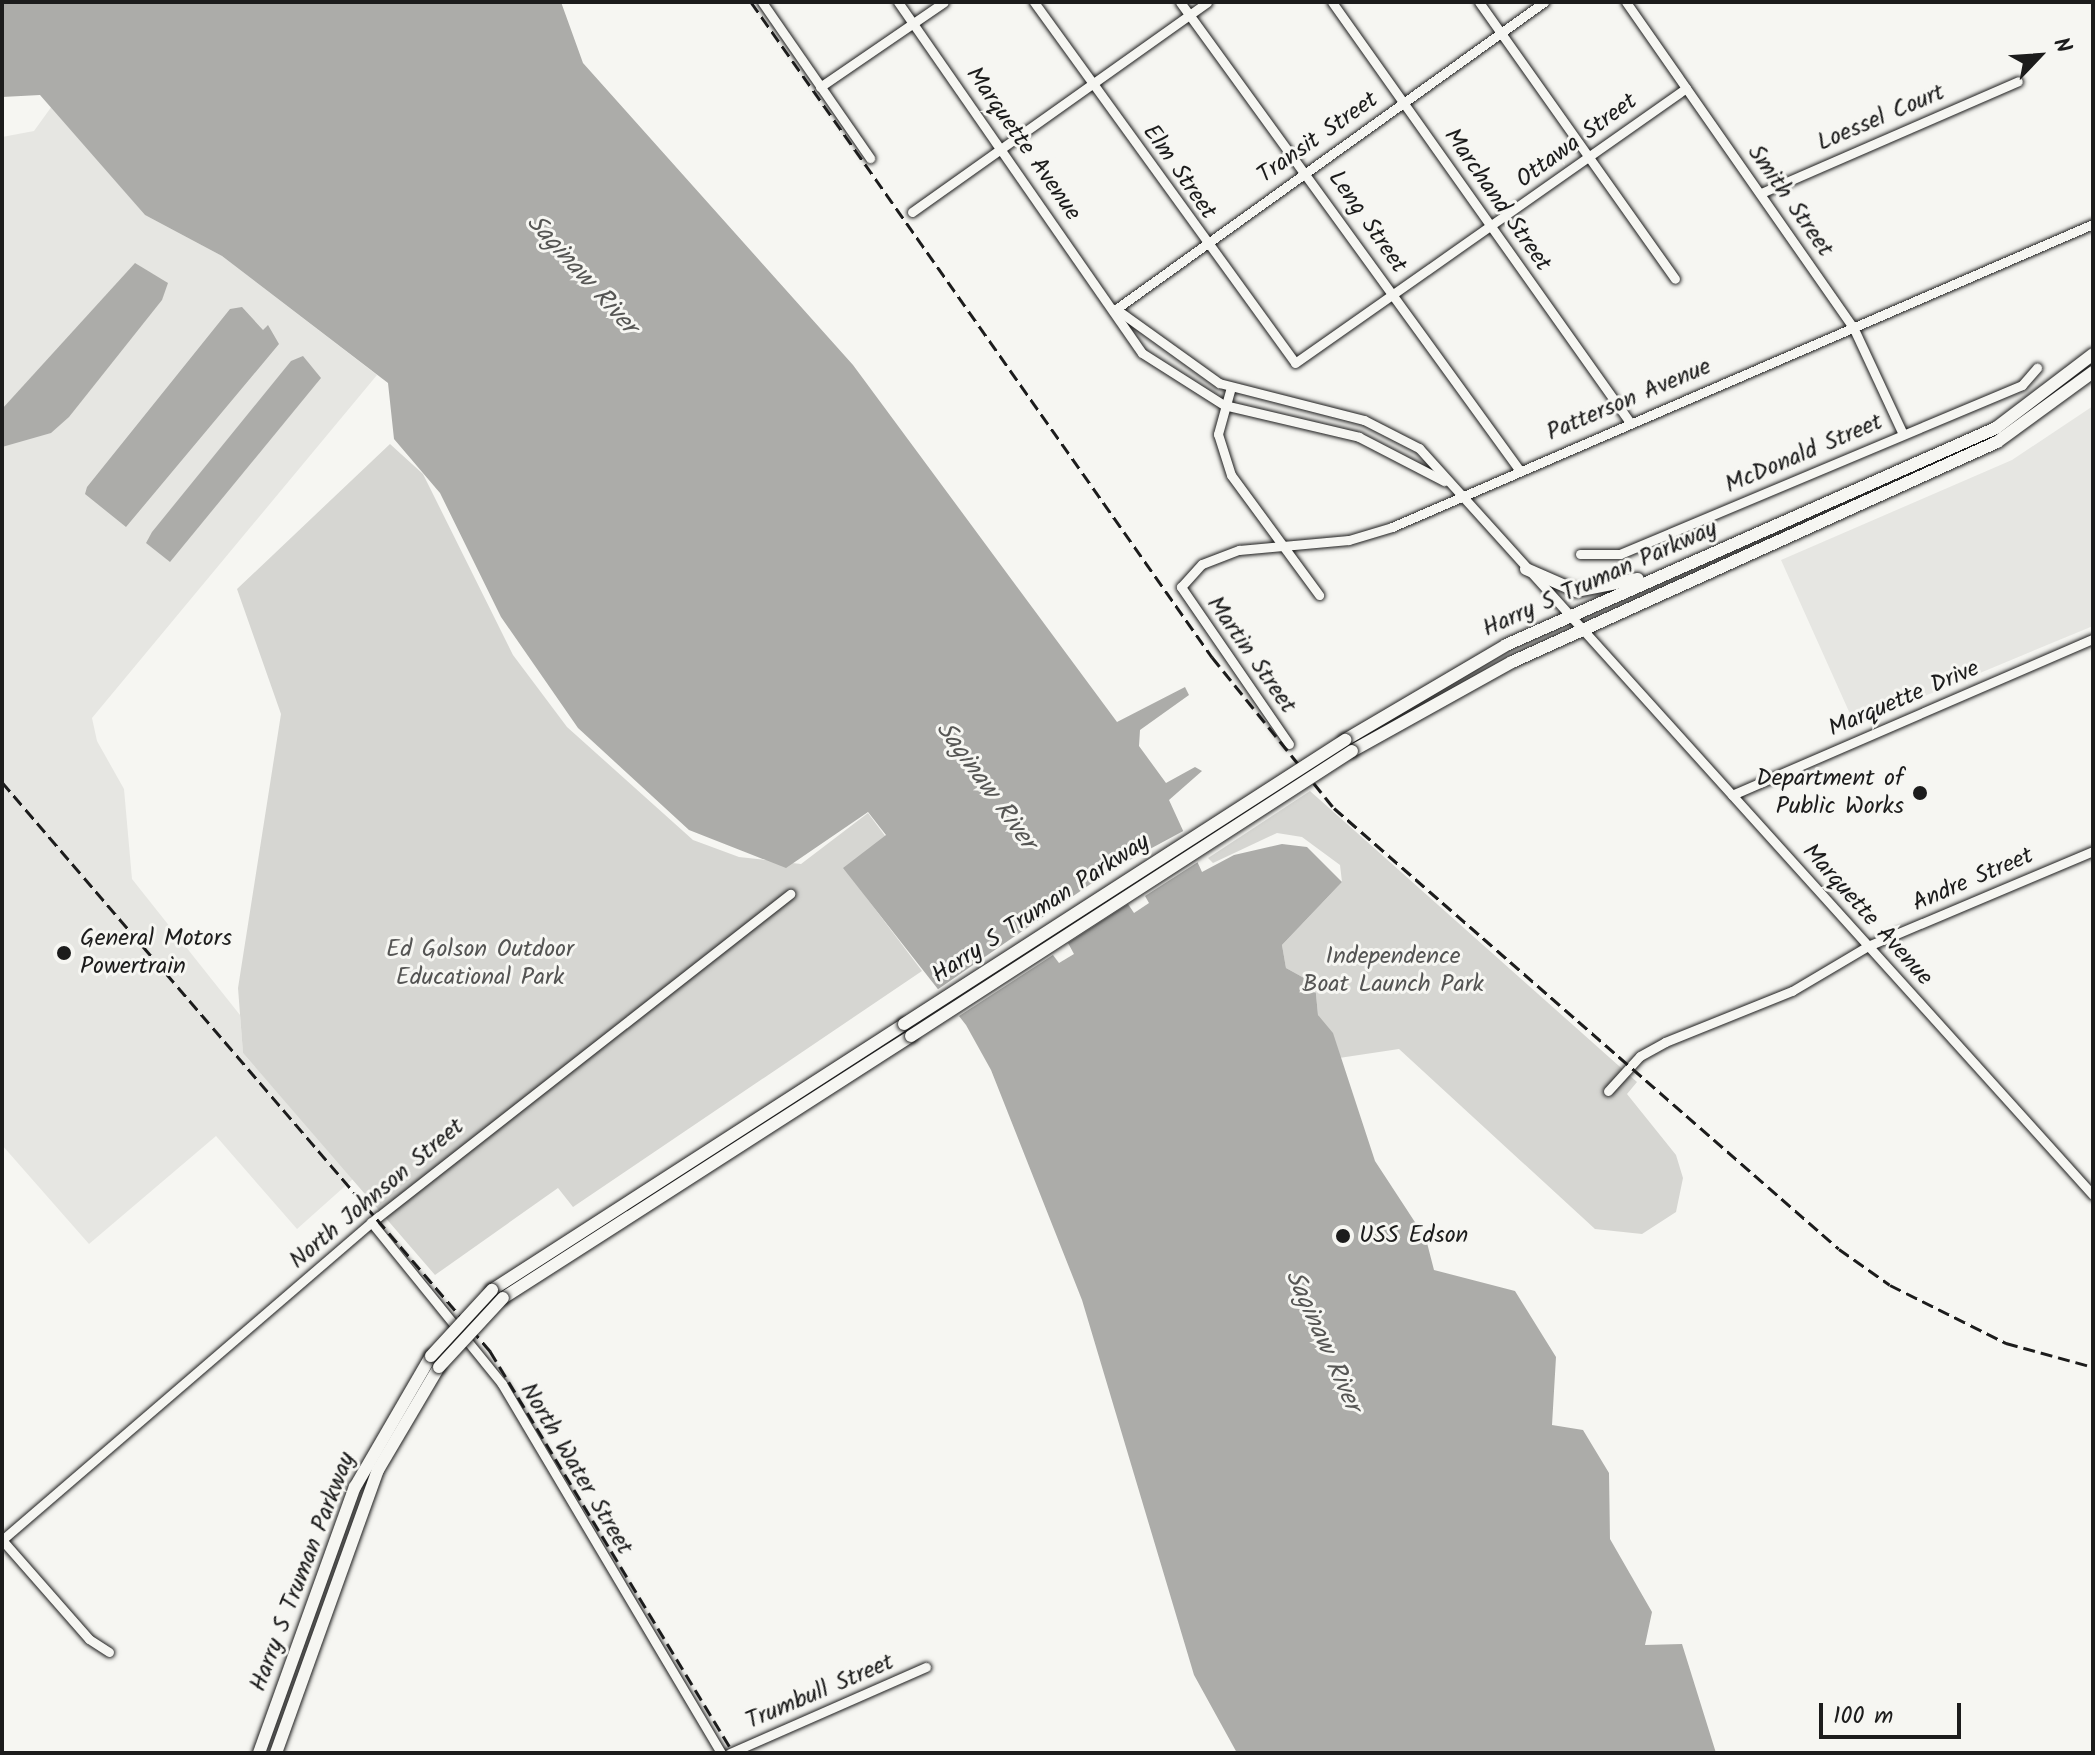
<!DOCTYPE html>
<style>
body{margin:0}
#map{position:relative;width:2095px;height:1755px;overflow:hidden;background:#f6f6f2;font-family:Kalam,sans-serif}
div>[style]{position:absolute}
.built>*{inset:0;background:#e6e6e2}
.green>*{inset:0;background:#d6d6d2}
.water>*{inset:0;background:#acaca9}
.pier>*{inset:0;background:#f6f6f2}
.roads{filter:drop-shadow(0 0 2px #1c1c1c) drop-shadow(0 0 2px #1c1c1c)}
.street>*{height:9px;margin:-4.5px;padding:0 4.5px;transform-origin:4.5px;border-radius:4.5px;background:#f6f6f2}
.secondary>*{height:12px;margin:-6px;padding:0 6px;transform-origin:6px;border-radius:6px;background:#f6f6f2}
.rail>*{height:3px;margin-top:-1.5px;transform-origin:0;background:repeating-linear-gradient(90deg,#1c1c1c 0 12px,transparent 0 18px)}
.bridges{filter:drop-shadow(0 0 2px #1c1c1c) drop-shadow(0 0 2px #1c1c1c)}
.secondary-bridge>*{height:12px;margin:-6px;padding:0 6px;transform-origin:6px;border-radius:6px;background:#f6f6f2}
.dots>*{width:22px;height:22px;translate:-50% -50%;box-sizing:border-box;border:4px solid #f6f6f2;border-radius:50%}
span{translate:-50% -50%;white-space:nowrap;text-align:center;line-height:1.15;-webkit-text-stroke:6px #f6f6f2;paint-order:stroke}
.street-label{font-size:24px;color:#1c1c1c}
.poi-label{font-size:24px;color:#1c1c1c}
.right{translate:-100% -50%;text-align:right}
.left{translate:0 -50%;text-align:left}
.park-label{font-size:24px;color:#545453}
.water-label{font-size:26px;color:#565654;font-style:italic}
.frame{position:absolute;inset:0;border:4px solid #1c1c1c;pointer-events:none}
.north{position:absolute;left:1999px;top:16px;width:80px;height:80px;-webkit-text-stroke:6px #f6f6f2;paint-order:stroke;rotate:65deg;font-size:22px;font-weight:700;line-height:32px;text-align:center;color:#1c1c1c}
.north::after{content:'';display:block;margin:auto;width:28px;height:36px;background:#1c1c1c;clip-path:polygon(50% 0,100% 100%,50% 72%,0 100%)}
.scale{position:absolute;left:1819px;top:1703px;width:142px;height:36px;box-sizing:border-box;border:4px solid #1c1c1c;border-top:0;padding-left:10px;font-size:24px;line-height:28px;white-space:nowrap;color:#1c1c1c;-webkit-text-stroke:6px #f6f6f2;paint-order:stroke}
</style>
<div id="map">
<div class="built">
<i style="clip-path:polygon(52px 106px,145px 215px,222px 256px,377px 375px,92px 718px,97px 741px,124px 789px,132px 879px,240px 1015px,243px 1053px,353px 1179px,297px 1229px,216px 1136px,89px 1244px,2px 1145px,2px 137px,34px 131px)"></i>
<i style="clip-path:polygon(2093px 406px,2093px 626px,1855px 725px,1781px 560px,2012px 460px)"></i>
</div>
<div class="green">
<i style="clip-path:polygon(390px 444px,423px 474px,513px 655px,567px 727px,693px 840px,739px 857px,801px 864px,868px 813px,886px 837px,844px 868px,922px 971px,573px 1207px,558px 1188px,435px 1275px,243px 1053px,238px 988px,281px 714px,237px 589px)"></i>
<i style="clip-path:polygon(1310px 791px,1637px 1082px,1627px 1094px,1676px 1155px,1683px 1178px,1676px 1212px,1642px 1234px,1595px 1229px,1399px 1049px,1339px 1058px,1318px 1015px,1315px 984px,1286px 968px,1282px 945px,1342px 882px,1340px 865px,1302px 837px,1277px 833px,1213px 863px,1208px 858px)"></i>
</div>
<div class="water">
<i style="clip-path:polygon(2px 2px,561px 2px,583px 63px,853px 365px,1117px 722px,1185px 687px,1189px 695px,1140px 730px,1139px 746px,1166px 783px,1195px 767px,1202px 771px,1169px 800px,1202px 872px,1234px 855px,1282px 844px,1307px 847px,1342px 882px,1282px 945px,1286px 968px,1315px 984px,1318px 1015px,1333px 1033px,1375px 1161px,1426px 1239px,1434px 1270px,1515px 1291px,1556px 1357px,1552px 1425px,1583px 1430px,1609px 1473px,1610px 1539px,1652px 1612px,1645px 1645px,1682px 1644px,1716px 1753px,1237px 1753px,1194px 1675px,1082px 1300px,991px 1070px,966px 1025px,843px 868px,886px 835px,868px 812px,786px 868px,689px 830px,578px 728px,501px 617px,440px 493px,394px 439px,388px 383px,222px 256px,145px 215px,40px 95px,2px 97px)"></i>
<i style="clip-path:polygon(135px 263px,168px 283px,162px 300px,69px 417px,51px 433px,2px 447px,2px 409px)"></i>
<i style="clip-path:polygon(242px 307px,263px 330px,268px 325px,279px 344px,126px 527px,85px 494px,87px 487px,230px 309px)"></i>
<i style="clip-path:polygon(303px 356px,321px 378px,170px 562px,146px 543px,152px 532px,291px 361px)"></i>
</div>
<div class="pier">
<i style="clip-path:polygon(1187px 829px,1201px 860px,1145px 896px,1149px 903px,1134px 913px,1128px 904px,1068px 943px,1074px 954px,1059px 963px,1053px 955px,956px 1018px,934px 992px,1111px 870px)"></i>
</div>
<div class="roads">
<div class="street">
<i style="left:762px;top:2px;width:190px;rotate:55.3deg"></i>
<i style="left:898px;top:2px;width:427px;rotate:55.2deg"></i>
<i style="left:1142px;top:353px;width:97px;rotate:32.4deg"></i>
<i style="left:1224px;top:405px;width:139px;rotate:13.3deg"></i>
<i style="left:1359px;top:437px;width:96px;rotate:27.4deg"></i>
<i style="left:1034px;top:2px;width:445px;rotate:54.1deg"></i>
<i style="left:1295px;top:363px;width:478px;rotate:-35.1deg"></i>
<i style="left:1180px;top:2px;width:576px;rotate:54.05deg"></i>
<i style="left:1332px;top:2px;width:514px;rotate:54.67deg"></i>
<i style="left:1479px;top:2px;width:339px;rotate:54.7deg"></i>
<i style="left:1626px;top:2px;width:396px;rotate:55.1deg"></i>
<i style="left:1853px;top:327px;width:118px;rotate:65deg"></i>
<i style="left:820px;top:87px;width:150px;rotate:-34.4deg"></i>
<i style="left:1761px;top:193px;width:280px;rotate:-23.5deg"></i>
<i style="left:912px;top:212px;width:362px;rotate:-35.4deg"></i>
<i style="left:1116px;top:309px;width:127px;rotate:35.7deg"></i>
<i style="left:1219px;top:383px;width:150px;rotate:14.3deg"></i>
<i style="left:1364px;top:420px;width:62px;rotate:27deg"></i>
<i style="left:1419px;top:448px;width:1006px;rotate:47.94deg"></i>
<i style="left:1116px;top:309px;width:527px;rotate:-35.65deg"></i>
<i style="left:1231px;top:387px;width:49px;rotate:105.5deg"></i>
<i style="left:1218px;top:434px;width:43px;rotate:72.4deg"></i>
<i style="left:1231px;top:475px;width:149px;rotate:53.7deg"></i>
<i style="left:1580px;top:554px;width:40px"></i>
<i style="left:1620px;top:554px;width:436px;rotate:-22.8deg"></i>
<i style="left:2022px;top:385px;width:23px;rotate:-49deg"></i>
<i style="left:1289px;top:744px;width:191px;rotate:-124.5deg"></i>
<i style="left:1181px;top:587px;width:31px;rotate:-48deg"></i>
<i style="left:1202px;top:564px;width:40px;rotate:-21deg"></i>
<i style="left:1239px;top:550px;width:110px;rotate:-5.2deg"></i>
<i style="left:1349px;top:540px;width:45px;rotate:-16.8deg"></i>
<i style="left:1392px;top:527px;width:764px;rotate:-23.38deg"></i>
<i style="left:1732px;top:795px;width:393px;rotate:-23.4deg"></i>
<i style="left:1608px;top:1091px;width:47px;rotate:-47.6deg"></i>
<i style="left:1640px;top:1056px;width:29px;rotate:-29deg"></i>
<i style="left:1665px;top:1042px;width:137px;rotate:-21.9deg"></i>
<i style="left:1792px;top:991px;width:88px;rotate:-30.6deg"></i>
<i style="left:1868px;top:946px;width:244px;rotate:-22.9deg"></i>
<i style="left:371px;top:1222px;width:208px;rotate:51deg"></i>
<i style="left:502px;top:1384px;width:429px;rotate:59.3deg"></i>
<i style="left:109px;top:1652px;width:24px;rotate:-147deg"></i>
<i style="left:89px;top:1639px;width:132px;rotate:-131.3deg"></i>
<i style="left:2px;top:1540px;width:496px;rotate:-40.7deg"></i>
<i style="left:378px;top:1217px;width:524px;rotate:-38.1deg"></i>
<i style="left:730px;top:1753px;width:214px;rotate:-23.7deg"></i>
</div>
<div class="secondary">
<i style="left:1526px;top:569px;width:55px;rotate:23.7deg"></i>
<i style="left:1576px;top:591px;width:63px;rotate:-11deg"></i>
<i style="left:1345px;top:740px;width:187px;rotate:-30.5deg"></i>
<i style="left:1506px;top:645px;width:536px;rotate:-23.89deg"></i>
<i style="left:1996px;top:428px;width:122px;rotate:-37.3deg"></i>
<i style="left:1352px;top:751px;width:183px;rotate:-29.1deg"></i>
<i style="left:1512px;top:662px;width:533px;rotate:-24.4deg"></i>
<i style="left:1997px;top:442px;width:119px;rotate:-36.1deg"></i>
<i style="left:492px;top:1290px;width:490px;rotate:-32.8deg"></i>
<i style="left:503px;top:1298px;width:485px;rotate:-32.7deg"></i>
<i style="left:259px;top:1753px;width:283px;rotate:-70.2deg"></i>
<i style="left:355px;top:1487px;width:151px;rotate:-59.9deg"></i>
<i style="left:276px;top:1753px;width:301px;rotate:-70.2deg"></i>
<i style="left:378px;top:1470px;width:120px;rotate:-59.4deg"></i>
</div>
</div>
<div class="rail">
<i style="left:751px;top:2px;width:801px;rotate:54.86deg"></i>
<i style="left:1212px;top:657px;width:194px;rotate:51.1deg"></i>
<i style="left:1334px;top:808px;width:670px;rotate:41.13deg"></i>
<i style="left:1839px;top:1249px;width:62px;rotate:35.2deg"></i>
<i style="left:1890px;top:1285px;width:130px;rotate:26.6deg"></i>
<i style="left:2006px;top:1343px;width:90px;rotate:15.4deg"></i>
<i style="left:2px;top:782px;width:750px;rotate:49.38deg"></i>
<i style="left:490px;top:1351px;width:470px;rotate:58.8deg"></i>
</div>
<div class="bridges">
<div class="secondary-bridge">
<i style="left:904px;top:1024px;width:525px;rotate:-32.78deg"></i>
<i style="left:911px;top:1036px;width:525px;rotate:-32.87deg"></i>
<i style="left:431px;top:1356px;width:90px;rotate:-47.3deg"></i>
<i style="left:439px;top:1367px;width:94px;rotate:-47.2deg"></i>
</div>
</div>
<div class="dots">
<i style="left:1920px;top:793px;background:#1c1c1c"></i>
<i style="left:64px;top:953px;background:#1c1c1c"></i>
<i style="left:1343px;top:1236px;background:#1c1c1c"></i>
</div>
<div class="street-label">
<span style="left:1881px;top:118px;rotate:-23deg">Loessel Court</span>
<span style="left:1318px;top:138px;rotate:-35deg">Transit Street</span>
<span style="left:1577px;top:141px;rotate:-36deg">Ottawa Street</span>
<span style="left:1023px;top:144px;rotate:55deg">Marquette Avenue</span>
<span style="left:1179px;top:172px;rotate:55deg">Elm Street</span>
<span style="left:1497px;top:200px;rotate:55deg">Marchand Street</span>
<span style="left:1790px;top:201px;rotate:55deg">Smith Street</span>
<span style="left:1367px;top:222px;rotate:55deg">Leng Street</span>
<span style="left:1629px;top:400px;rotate:-23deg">Patterson Avenue</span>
<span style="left:1804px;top:454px;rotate:-23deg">McDonald Street</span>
<span style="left:1600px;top:579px;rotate:-24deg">Harry S Truman Parkway</span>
<span style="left:1251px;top:655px;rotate:55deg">Martin Street</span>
<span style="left:1904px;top:699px;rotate:-23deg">Marquette Drive</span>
<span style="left:1973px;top:880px;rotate:-23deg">Andre Street</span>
<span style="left:1041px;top:909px;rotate:-33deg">Harry S Truman Parkway</span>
<span style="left:1867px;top:915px;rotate:48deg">Marquette Avenue</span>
<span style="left:377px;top:1194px;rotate:-40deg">North Johnson Street</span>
<span style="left:576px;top:1469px;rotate:59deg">North Water Street</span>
<span style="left:303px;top:1572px;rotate:-69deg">Harry S Truman Parkway</span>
<span style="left:820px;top:1692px;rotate:-23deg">Trumbull Street</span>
</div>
<div class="poi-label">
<span class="right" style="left:1904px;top:793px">Department of<br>Public Works</span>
<span class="left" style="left:80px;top:953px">General Motors<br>Powertrain</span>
<span class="left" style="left:1359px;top:1236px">USS Edson</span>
</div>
<div class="park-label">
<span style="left:480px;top:964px">Ed Golson Outdoor<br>Educational Park</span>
<span style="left:1393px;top:971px">Independence<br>Boat Launch Park</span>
</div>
<div class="water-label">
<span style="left:581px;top:275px;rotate:48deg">Saginaw River</span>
<span style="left:985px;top:786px;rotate:54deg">Saginaw River</span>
<span style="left:1322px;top:1341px;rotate:66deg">Saginaw River</span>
</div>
<div class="frame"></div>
<div class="north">N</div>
<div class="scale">100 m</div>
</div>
